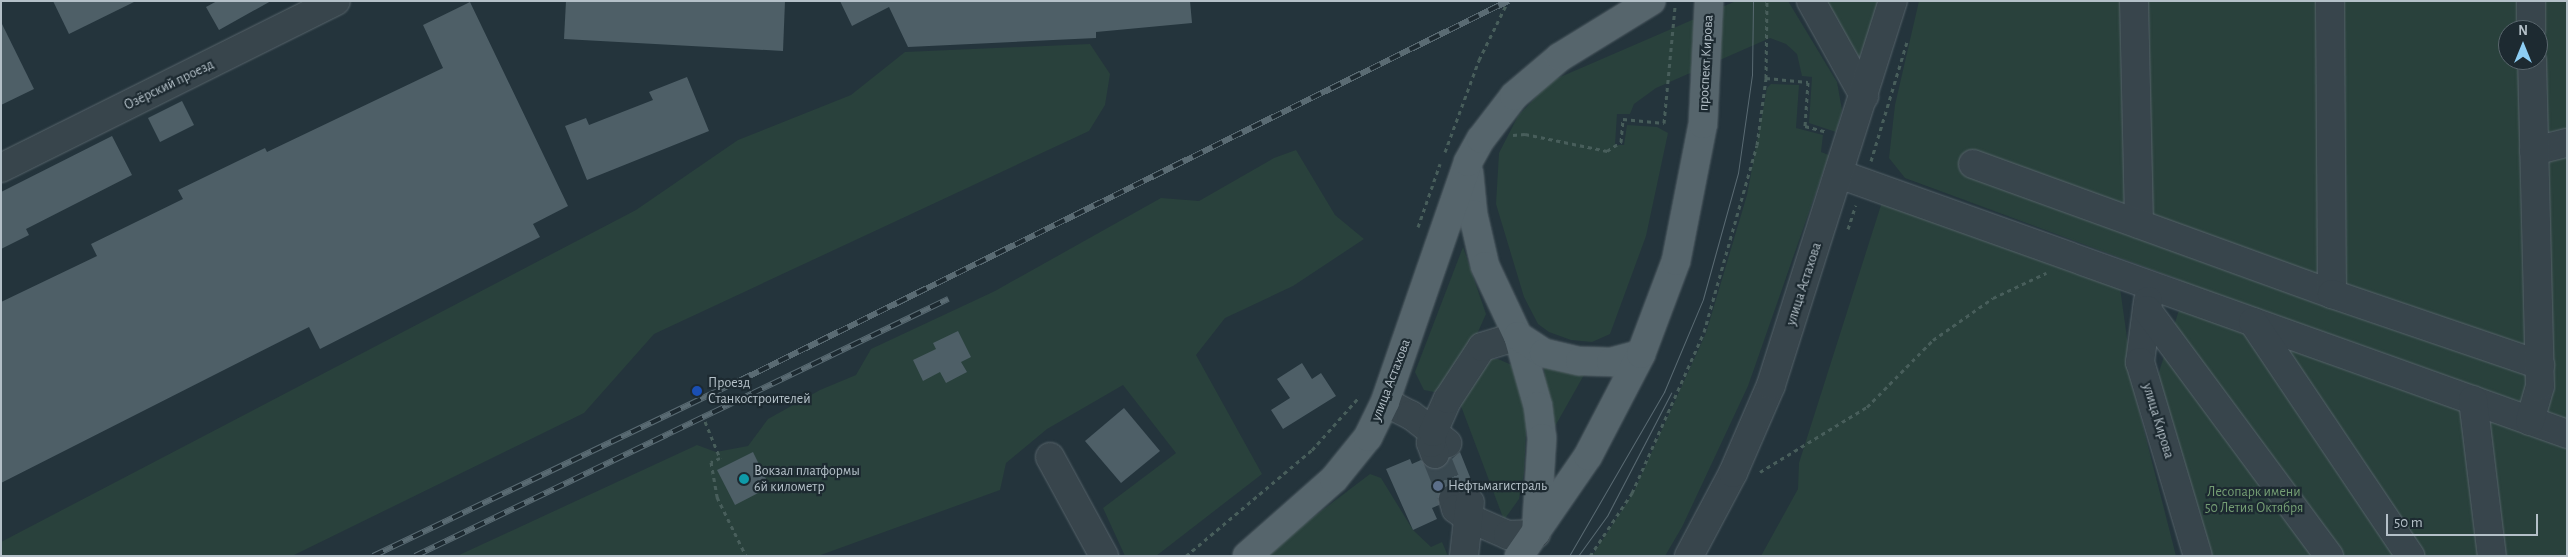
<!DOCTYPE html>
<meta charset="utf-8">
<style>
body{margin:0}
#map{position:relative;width:2568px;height:557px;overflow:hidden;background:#24343c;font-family:"Alegreya Sans",sans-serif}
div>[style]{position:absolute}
.green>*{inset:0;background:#29413c}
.building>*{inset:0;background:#4e5f67}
.minor-tunnel>*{height:28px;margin-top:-14px;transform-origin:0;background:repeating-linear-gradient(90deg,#3a4951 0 28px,transparent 0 42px)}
.path>*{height:3px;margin-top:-1.5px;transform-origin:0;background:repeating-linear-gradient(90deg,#485e5b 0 4px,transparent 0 8px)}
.roads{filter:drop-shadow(0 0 1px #56636a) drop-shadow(0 0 1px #56636a)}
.minor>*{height:28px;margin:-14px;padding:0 14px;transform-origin:14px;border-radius:14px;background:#38454c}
.major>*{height:28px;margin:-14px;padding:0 14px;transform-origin:14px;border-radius:14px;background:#56656c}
.tram>*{height:1px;margin:-0.5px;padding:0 0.5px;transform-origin:0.5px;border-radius:0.5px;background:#5a6b73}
.rail>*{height:5.5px;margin-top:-2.75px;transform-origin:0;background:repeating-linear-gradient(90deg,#1d2a31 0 11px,#5a6b73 0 22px);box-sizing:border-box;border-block:1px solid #5a6b73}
.dots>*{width:14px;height:14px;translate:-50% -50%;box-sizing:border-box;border:2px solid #1d2a31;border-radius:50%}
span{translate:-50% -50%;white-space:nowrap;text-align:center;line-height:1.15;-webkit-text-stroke:4.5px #1d2a31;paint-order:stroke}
.street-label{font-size:14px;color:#b4c0c8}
.poi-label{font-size:14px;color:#b4c0c8}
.left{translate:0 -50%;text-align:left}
.park-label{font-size:14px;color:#749d73}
.frame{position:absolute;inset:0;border:2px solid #b4c0c8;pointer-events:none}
.north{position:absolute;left:2498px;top:20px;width:50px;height:50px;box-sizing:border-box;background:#1d2a31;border:1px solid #59666d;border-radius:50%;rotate:0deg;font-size:14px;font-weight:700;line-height:20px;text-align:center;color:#b4c0c8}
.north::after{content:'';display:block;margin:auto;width:18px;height:22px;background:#8dcef4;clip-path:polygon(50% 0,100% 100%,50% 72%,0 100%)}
.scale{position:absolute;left:2386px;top:514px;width:152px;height:22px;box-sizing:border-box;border:2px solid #b4c0c8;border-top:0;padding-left:6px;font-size:15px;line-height:18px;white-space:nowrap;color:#b4c0c8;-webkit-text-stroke:4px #1d2a31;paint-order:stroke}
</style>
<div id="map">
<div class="green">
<i style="clip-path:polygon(1736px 1px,1788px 1px,1837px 82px,1842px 110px,1836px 132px,1809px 123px,1812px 77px,1802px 76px,1797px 54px,1786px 44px,1770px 38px,1656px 88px,1634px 104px,1630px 114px,1617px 114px,1615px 145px,1624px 145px,1627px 125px,1657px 127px,1668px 133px,1646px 236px,1610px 334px,1592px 342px,1571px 340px,1549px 332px,1538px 324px,1524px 297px,1496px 204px,1499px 153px,1518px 116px,1551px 81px)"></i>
<i style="clip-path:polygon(1819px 1px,1880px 1px,1860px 56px,1854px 59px)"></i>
<i style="clip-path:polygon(evenodd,1919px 1px,2567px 1px,2567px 556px,2212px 556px,2157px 378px,2181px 304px,2191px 299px,2180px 280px,1905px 178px,1889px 158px,1895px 105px,1919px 1px,2508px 30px,2538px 30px,2538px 60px,2508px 60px,2508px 30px)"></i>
<i style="clip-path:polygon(1090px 44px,1110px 74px,1105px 105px,1089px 131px,654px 334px,584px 413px,292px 556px,1px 556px,1px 542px,636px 210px,738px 140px,851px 95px,905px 52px)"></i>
<i style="clip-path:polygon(1771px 84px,1799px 85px,1796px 128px,1823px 135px,1821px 152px,1829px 155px,1748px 386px,1682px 527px,1665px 556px,1592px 556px,1633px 493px,1706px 333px,1747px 195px,1767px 88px)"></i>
<i style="clip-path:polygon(1296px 150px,1335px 215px,1364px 239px,1293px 286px,1225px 318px,1196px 355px,1262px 474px,1156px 556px,1125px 556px,1103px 508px,1176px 453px,1123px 385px,1047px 429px,1006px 463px,1000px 490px,818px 556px,457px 556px,697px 445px,716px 452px,748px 446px,768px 419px,820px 390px,856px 375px,871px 349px,995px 291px,1161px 198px,1199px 201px,1274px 158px)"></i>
<i style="clip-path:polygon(1882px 202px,2120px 288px,2135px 395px,2176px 556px,1761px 556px,1798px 489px,1799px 463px)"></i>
<i style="clip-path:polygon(1463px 247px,1486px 314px,1461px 370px,1449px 386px,1434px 392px,1424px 390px,1415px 372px)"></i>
<i style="clip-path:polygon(1484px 359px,1498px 359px,1514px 366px,1528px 391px,1524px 473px,1519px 499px,1504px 520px,1461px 406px,1461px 383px)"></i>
<i style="clip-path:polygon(1589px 366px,1549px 437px,1544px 367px)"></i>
<i style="clip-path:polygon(1370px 474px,1381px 478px,1413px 530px,1431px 547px,1442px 542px,1448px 556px,1262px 556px)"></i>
</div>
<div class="building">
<i style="clip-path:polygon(53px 1px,136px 1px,69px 34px)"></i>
<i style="clip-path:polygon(217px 1px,271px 1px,219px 30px,206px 7px)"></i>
<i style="clip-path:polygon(566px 1px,785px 1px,783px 51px,564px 39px)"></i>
<i style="clip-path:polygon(840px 1px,1190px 1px,1192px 23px,1096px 32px,1096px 38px,908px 47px,889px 7px,852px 26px)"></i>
<i style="clip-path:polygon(470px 2px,568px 206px,533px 224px,540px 237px,320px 349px,309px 327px,1px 483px,1px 302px,97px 256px,91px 244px,183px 199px,178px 190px,265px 148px,267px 152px,443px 68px,423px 25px)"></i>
<i style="clip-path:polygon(1px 22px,34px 89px,1px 105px)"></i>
<i style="clip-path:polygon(687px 77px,709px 131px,587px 180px,565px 126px,586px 118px,589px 125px,653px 100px,649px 92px)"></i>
<i style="clip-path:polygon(182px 101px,194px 125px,160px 142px,148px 118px)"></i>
<i style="clip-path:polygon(112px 136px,132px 175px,26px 229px,29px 235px,1px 249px,1px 192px)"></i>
<i style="clip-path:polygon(958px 331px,971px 357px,961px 362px,967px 372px,946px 383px,940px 372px,923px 381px,913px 360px,936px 349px,933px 343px)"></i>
<i style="clip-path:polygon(1302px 363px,1312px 379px,1321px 373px,1336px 396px,1283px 429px,1271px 410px,1290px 398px,1277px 379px)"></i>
<i style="clip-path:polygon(1124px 408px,1160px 451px,1121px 483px,1085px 441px)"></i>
<i style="clip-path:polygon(753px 452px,770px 487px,735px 505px,717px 470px)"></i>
<i style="clip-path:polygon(1460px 452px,1474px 487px,1456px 484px,1442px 488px,1439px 505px,1432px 508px,1437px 519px,1413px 530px,1386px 469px,1410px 459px,1412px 464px,1421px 460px,1432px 469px,1440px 469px)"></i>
</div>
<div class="minor-tunnel">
<i style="left:1435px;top:454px;width:48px;rotate:68.2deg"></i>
</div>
<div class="path">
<i style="left:1766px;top:78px;width:42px;rotate:5.4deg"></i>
<i style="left:1808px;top:82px;width:44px;rotate:93.9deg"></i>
<i style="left:1805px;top:126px;width:23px;rotate:15deg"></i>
<i style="left:1513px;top:135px;width:12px;rotate:-5deg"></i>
<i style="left:1525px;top:134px;width:84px;rotate:11.7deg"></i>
<i style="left:1607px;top:151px;width:17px;rotate:-33deg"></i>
<i style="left:1621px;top:142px;width:23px;rotate:-85deg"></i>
<i style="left:1623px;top:119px;width:41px;rotate:5.6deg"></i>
<i style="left:1664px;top:123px;width:117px;rotate:-84.6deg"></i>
<i style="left:1445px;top:152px;width:98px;rotate:-69.7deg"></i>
<i style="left:1479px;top:60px;width:66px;rotate:-63.8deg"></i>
<i style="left:1871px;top:161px;width:124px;rotate:-73.2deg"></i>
<i style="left:1418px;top:227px;width:67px;rotate:-70.8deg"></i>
<i style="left:1848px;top:229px;width:25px;rotate:-72deg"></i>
<i style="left:702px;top:414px;width:48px;rotate:67.8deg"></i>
<i style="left:720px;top:458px;width:10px;rotate:156deg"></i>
<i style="left:711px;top:462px;width:36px;rotate:80deg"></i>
<i style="left:717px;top:497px;width:66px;rotate:63.8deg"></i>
<i style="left:1760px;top:472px;width:125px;rotate:-31.3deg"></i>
<i style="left:1867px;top:407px;width:94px;rotate:-45.4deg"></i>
<i style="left:1933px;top:340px;width:73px;rotate:-35deg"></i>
<i style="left:1993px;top:298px;width:59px;rotate:-25.3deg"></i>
<i style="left:1186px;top:556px;width:165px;rotate:-40.1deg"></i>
<i style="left:1312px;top:450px;width:72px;rotate:-48.4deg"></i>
<i style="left:1590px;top:556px;width:76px;rotate:-56.3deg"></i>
<i style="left:1632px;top:493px;width:176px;rotate:-65.9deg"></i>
<i style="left:1704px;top:332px;width:194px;rotate:-74.2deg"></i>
<i style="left:1757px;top:145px;width:68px;rotate:-82.3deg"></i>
<i style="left:1766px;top:78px;width:77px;rotate:-89.3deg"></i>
</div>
<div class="roads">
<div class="minor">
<i style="left:1811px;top:1px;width:109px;rotate:60.8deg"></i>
<i style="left:2134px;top:1px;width:223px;rotate:88.7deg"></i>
<i style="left:2531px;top:1px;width:29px;rotate:90deg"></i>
<i style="left:2534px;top:151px;width:34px;rotate:-14deg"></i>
<i style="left:1973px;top:164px;width:382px;rotate:19.9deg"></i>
<i style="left:2332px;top:294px;width:293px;rotate:-90.4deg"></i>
<i style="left:1px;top:168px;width:374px;rotate:-26.5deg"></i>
<i style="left:1839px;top:174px;width:773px;rotate:19.65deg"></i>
<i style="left:2332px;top:294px;width:220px;rotate:18.8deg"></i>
<i style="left:2148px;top:301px;width:62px;rotate:97.5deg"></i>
<i style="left:2140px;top:362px;width:202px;rotate:73.4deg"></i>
<i style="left:2147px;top:310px;width:306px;rotate:53.5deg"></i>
<i style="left:2253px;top:322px;width:282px;rotate:56.1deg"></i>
<i style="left:2473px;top:400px;width:157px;rotate:83.1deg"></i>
<i style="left:1385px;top:402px;width:29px;rotate:27deg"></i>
<i style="left:1411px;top:415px;width:46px;rotate:37.9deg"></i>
<i style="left:2530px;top:421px;width:36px;rotate:-74deg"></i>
<i style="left:2540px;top:386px;width:326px;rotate:-91.4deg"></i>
<i style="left:1435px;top:454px;width:12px;rotate:-110deg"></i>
<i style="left:1431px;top:443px;width:11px;rotate:-80deg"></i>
<i style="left:1433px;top:432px;width:36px;rotate:-66deg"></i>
<i style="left:1448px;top:399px;width:62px;rotate:-56.8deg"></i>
<i style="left:1482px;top:347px;width:38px;rotate:-17deg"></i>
<i style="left:1050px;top:457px;width:113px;rotate:61.4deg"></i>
<i style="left:1453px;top:499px;width:10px;rotate:73deg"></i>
<i style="left:1456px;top:509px;width:16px;rotate:35deg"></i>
<i style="left:1469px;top:518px;width:43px;rotate:23.6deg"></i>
<i style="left:1508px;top:535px;width:28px;rotate:-2deg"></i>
<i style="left:1464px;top:556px;width:54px;rotate:-83.7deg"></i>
<i style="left:1689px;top:556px;width:94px;rotate:-62.1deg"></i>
<i style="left:1733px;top:473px;width:96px;rotate:-66.6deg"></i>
<i style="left:1771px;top:385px;width:403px;rotate:-72.4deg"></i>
</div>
<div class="major">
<i style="left:1469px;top:173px;width:41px;rotate:84.4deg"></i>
<i style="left:1473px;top:214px;width:53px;rotate:77deg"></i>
<i style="left:1485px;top:266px;width:77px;rotate:64.8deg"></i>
<i style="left:1518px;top:336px;width:73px;rotate:74.1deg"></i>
<i style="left:1538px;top:406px;width:32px;rotate:83deg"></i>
<i style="left:1542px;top:438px;width:95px;rotate:93.6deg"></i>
<i style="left:1518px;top:336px;width:31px;rotate:33deg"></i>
<i style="left:1544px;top:353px;width:37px;rotate:13deg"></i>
<i style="left:1580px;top:361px;width:31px;rotate:2deg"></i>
<i style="left:1611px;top:362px;width:31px;rotate:-15deg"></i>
<i style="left:1247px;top:556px;width:116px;rotate:-41.5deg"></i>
<i style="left:1334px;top:479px;width:54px;rotate:-51deg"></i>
<i style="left:1368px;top:437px;width:39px;rotate:-64deg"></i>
<i style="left:1385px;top:402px;width:254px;rotate:-70.9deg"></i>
<i style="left:1468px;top:162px;width:26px;rotate:-61deg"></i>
<i style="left:1481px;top:139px;width:54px;rotate:-52.5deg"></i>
<i style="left:1514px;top:96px;width:60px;rotate:-40.3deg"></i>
<i style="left:1560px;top:57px;width:107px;rotate:-31.6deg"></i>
<i style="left:1519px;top:556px;width:121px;rotate:-55.4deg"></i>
<i style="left:1588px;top:456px;width:115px;rotate:-62.5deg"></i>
<i style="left:1641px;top:354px;width:99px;rotate:-69.4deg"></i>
<i style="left:1676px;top:261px;width:140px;rotate:-78.9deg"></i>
<i style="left:1703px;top:124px;width:123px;rotate:-87.2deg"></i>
</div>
</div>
<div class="tram">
<i style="left:1569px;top:556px;width:190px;rotate:-59.9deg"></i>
<i style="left:1664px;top:392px;width:101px;rotate:-67.2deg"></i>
<i style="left:1703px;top:299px;width:131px;rotate:-74.5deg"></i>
<i style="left:1738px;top:173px;width:99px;rotate:-81.9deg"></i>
<i style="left:1752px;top:75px;width:74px;rotate:-89.2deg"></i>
<i style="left:1578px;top:556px;width:49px;rotate:-54.1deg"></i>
<i style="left:1607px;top:516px;width:139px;rotate:-62.5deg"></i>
</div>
<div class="rail">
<i style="left:373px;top:556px;width:406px;rotate:-25.6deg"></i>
<i style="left:739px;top:381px;width:858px;rotate:-26.3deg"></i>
<i style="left:415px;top:556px;width:592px;rotate:-25.74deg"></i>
</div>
<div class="dots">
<i style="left:697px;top:391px;background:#1a4fb4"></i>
<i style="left:744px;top:479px;background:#0f9aa8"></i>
<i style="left:1438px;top:486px;background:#5c6f8a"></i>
</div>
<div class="street-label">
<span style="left:1706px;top:63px;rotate:-87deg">проспект Кирова</span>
<span style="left:169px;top:85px;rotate:-26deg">Озёрский проезд</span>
<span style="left:1804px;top:284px;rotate:-72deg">улица Астахова</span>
<span style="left:1391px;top:380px;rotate:-69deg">улица Астахова</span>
<span style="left:2158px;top:421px;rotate:73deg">улица Кирова</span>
</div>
<div class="poi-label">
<span class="left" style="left:708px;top:391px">Проезд<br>Станкостроителей</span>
<span class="left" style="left:754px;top:479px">Вокзал платформы<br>6й километр</span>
<span class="left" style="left:1448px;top:486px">Нефтьмагистраль</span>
</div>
<div class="park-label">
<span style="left:2254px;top:500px">Лесопарк имени<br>50 Летия Октября</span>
</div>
<div class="frame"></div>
<div class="north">N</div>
<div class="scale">50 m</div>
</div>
